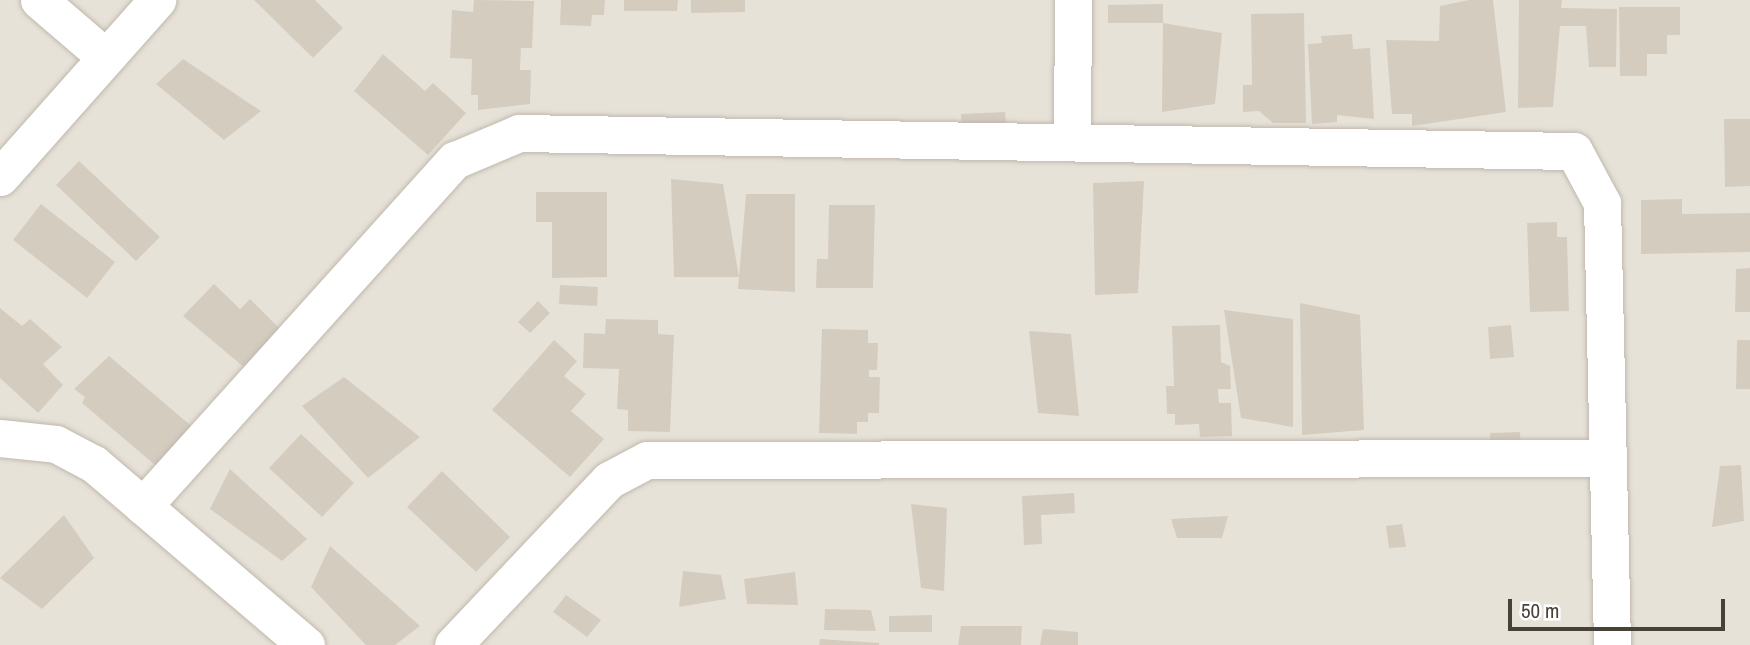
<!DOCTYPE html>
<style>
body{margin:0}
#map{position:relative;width:1750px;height:645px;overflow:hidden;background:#f4f0ea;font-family:"Archivo Narrow",sans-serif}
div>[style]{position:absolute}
.residential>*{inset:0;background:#e7e2d8}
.building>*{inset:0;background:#d5ccc0}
.roads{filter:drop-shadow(0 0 2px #bfb8ad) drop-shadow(0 0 2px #bfb8ad)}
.minor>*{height:37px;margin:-18.5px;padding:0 18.5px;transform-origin:18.5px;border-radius:18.5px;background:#fff}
span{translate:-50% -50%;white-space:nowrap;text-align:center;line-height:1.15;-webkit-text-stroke:6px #fff;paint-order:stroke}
.scale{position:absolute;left:1508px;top:599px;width:217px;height:32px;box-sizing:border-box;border:4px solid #474138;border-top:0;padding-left:9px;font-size:21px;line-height:24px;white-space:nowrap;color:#474138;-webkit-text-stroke:5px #fff;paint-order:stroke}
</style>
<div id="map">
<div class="residential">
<i style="clip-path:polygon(0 0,1750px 0,1750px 645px,0 645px)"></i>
</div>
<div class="building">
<i style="clip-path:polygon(254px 0,315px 0,343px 28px,313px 58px)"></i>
<i style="clip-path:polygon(474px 0,534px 1px,532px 48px,521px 48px,520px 70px,531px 70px,530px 104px,478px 110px,478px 95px,471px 95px,472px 59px,450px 58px,452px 10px,473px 12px)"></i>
<i style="clip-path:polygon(561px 0,605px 0,604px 15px,592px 15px,591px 26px,560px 25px)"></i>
<i style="clip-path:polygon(624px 0,678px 0,677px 11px,624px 11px)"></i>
<i style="clip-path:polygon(691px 0,745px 0,745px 12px,691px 13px)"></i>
<i style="clip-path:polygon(1469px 0,1493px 0,1506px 112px,1412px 126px,1412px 114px,1392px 114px,1386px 40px,1439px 41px,1440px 6px)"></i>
<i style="clip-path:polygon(1519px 0,1562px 0,1561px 8px,1617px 9px,1616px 67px,1589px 67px,1586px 26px,1560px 26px,1553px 107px,1518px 108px)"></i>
<i style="clip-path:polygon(1163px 4px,1163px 23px,1222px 33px,1215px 104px,1162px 112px,1163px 23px,1108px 23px,1108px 5px)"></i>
<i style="clip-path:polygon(1619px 7px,1680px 7px,1680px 35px,1667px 35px,1667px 54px,1647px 54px,1647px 76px,1620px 76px)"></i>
<i style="clip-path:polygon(1304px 13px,1306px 123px,1273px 123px,1259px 111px,1243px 112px,1243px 85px,1252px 85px,1251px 14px)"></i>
<i style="clip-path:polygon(1352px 34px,1353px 49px,1370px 48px,1374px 119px,1337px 115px,1337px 122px,1312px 124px,1308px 44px,1322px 43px,1321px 36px)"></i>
<i style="clip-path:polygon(383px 54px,425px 91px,433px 83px,466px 113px,428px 155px,354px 91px)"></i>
<i style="clip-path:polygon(183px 59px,261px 111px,224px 140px,156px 84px)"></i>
<i style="clip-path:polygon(1005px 112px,1006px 128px,962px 130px,961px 114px)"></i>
<i style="clip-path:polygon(1724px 119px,1750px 119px,1750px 186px,1725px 187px)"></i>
<i style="clip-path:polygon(79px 161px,160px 237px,136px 261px,56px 185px)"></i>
<i style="clip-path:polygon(671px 179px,723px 184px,739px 277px,674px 277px)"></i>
<i style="clip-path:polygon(1144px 181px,1138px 293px,1095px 295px,1093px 183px)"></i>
<i style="clip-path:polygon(536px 192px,607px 192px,607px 277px,552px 278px,552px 222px,536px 222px)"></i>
<i style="clip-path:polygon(746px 194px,795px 194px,795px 292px,738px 289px)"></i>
<i style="clip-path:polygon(1682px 199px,1682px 214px,1750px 213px,1750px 252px,1641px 254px,1641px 200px)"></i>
<i style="clip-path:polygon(41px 204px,115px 262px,87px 298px,13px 240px)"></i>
<i style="clip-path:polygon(829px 205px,875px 205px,873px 288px,816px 288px,817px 259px,828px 259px)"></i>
<i style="clip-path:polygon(1557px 222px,1557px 237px,1567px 237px,1569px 311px,1530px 312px,1527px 223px)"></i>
<i style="clip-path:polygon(1750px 268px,1750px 312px,1735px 312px,1736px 269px)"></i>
<i style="clip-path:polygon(214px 284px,240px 309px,250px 299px,287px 336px,246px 369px,183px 316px)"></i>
<i style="clip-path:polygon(560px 285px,598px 287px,597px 306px,559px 304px)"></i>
<i style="clip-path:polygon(538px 301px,550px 313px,530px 333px,518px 322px)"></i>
<i style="clip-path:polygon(1300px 303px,1360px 315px,1364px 430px,1302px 435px)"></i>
<i style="clip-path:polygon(0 308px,22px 326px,30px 319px,62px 347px,43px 364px,63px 385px,38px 413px,0 378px)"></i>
<i style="clip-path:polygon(1224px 310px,1293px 319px,1293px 427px,1241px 418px)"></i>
<i style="clip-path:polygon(606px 319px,658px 320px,658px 334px,674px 335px,670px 432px,628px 431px,628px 410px,617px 409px,619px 369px,583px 368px,584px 333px,605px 334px)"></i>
<i style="clip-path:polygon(1220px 325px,1221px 362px,1230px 366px,1231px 389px,1218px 389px,1219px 403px,1231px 403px,1232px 436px,1200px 437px,1199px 424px,1175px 425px,1175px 414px,1167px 414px,1166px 386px,1174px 386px,1172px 326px)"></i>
<i style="clip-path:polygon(1511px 325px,1514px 357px,1490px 359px,1488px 327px)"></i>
<i style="clip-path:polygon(822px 329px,868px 330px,868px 343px,878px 343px,877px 370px,869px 370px,869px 377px,880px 377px,879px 413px,868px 413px,868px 422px,857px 422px,857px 434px,819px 433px)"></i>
<i style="clip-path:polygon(1029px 331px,1071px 334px,1079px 416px,1038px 413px)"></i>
<i style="clip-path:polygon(554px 340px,577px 361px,564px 376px,586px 394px,571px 411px,604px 439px,570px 477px,492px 410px)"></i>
<i style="clip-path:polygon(1737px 340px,1750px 340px,1750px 389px,1736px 389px)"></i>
<i style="clip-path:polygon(109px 356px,196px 430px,161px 470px,82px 403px,85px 397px,74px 389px)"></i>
<i style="clip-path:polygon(344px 377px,420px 437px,368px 478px,302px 406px)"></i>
<i style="clip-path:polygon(1520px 432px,1521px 456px,1491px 457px,1490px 433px)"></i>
<i style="clip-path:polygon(301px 434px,354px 483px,322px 517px,269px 468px)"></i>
<i style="clip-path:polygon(1741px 465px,1744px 521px,1712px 527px,1720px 466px)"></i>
<i style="clip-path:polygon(230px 469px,307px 539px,282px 561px,210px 509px)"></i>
<i style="clip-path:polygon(442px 471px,510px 537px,476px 572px,407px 507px)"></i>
<i style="clip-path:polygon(1074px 493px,1075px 513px,1041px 515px,1042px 544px,1024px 545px,1022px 496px)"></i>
<i style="clip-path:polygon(911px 504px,947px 508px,944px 591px,921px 588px)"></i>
<i style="clip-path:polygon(64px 515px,94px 558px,42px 609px,0 578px)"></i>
<i style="clip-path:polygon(1228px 516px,1222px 538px,1177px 538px,1171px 519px)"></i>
<i style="clip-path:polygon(1402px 524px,1406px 547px,1389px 548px,1386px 526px)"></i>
<i style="clip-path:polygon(330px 546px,420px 626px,395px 645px,366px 645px,311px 587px)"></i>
<i style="clip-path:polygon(683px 571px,721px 575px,726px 599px,679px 607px)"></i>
<i style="clip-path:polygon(795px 572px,798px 605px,747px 604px,744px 579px)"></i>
<i style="clip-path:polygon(566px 595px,601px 620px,587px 637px,553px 612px)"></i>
<i style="clip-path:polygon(825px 609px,871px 610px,876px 631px,824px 630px)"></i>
<i style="clip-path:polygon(932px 615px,932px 632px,889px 632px,889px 616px)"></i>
<i style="clip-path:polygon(961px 626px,1022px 626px,1021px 645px,958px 645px)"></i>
<i style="clip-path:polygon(1043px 629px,1078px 632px,1078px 645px,1040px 645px)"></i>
<i style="clip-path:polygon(820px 639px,879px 643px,879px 645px,819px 645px)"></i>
</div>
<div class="roads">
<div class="minor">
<i style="left:39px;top:0;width:86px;rotate:40.7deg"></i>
<i style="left:1072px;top:140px;width:140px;rotate:-89.6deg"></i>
<i style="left:0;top:177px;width:237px;rotate:-48.4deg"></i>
<i style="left:0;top:438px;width:56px;rotate:6.1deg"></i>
<i style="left:56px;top:444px;width:43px;rotate:27.8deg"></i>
<i style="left:94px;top:464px;width:279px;rotate:40.5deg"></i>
<i style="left:143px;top:506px;width:466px;rotate:-48deg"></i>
<i style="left:455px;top:160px;width:69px;rotate:-22.9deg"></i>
<i style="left:519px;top:133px;width:1055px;rotate:0.98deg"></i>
<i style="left:1574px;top:151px;width:59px;rotate:61.7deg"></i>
<i style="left:1602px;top:203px;width:442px;rotate:88.7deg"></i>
<i style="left:453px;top:645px;width:227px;rotate:-46.6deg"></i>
<i style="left:609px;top:480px;width:43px;rotate:-27.8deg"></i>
<i style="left:647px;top:460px;width:958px;rotate:-0.12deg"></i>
</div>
</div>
<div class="scale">50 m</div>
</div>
